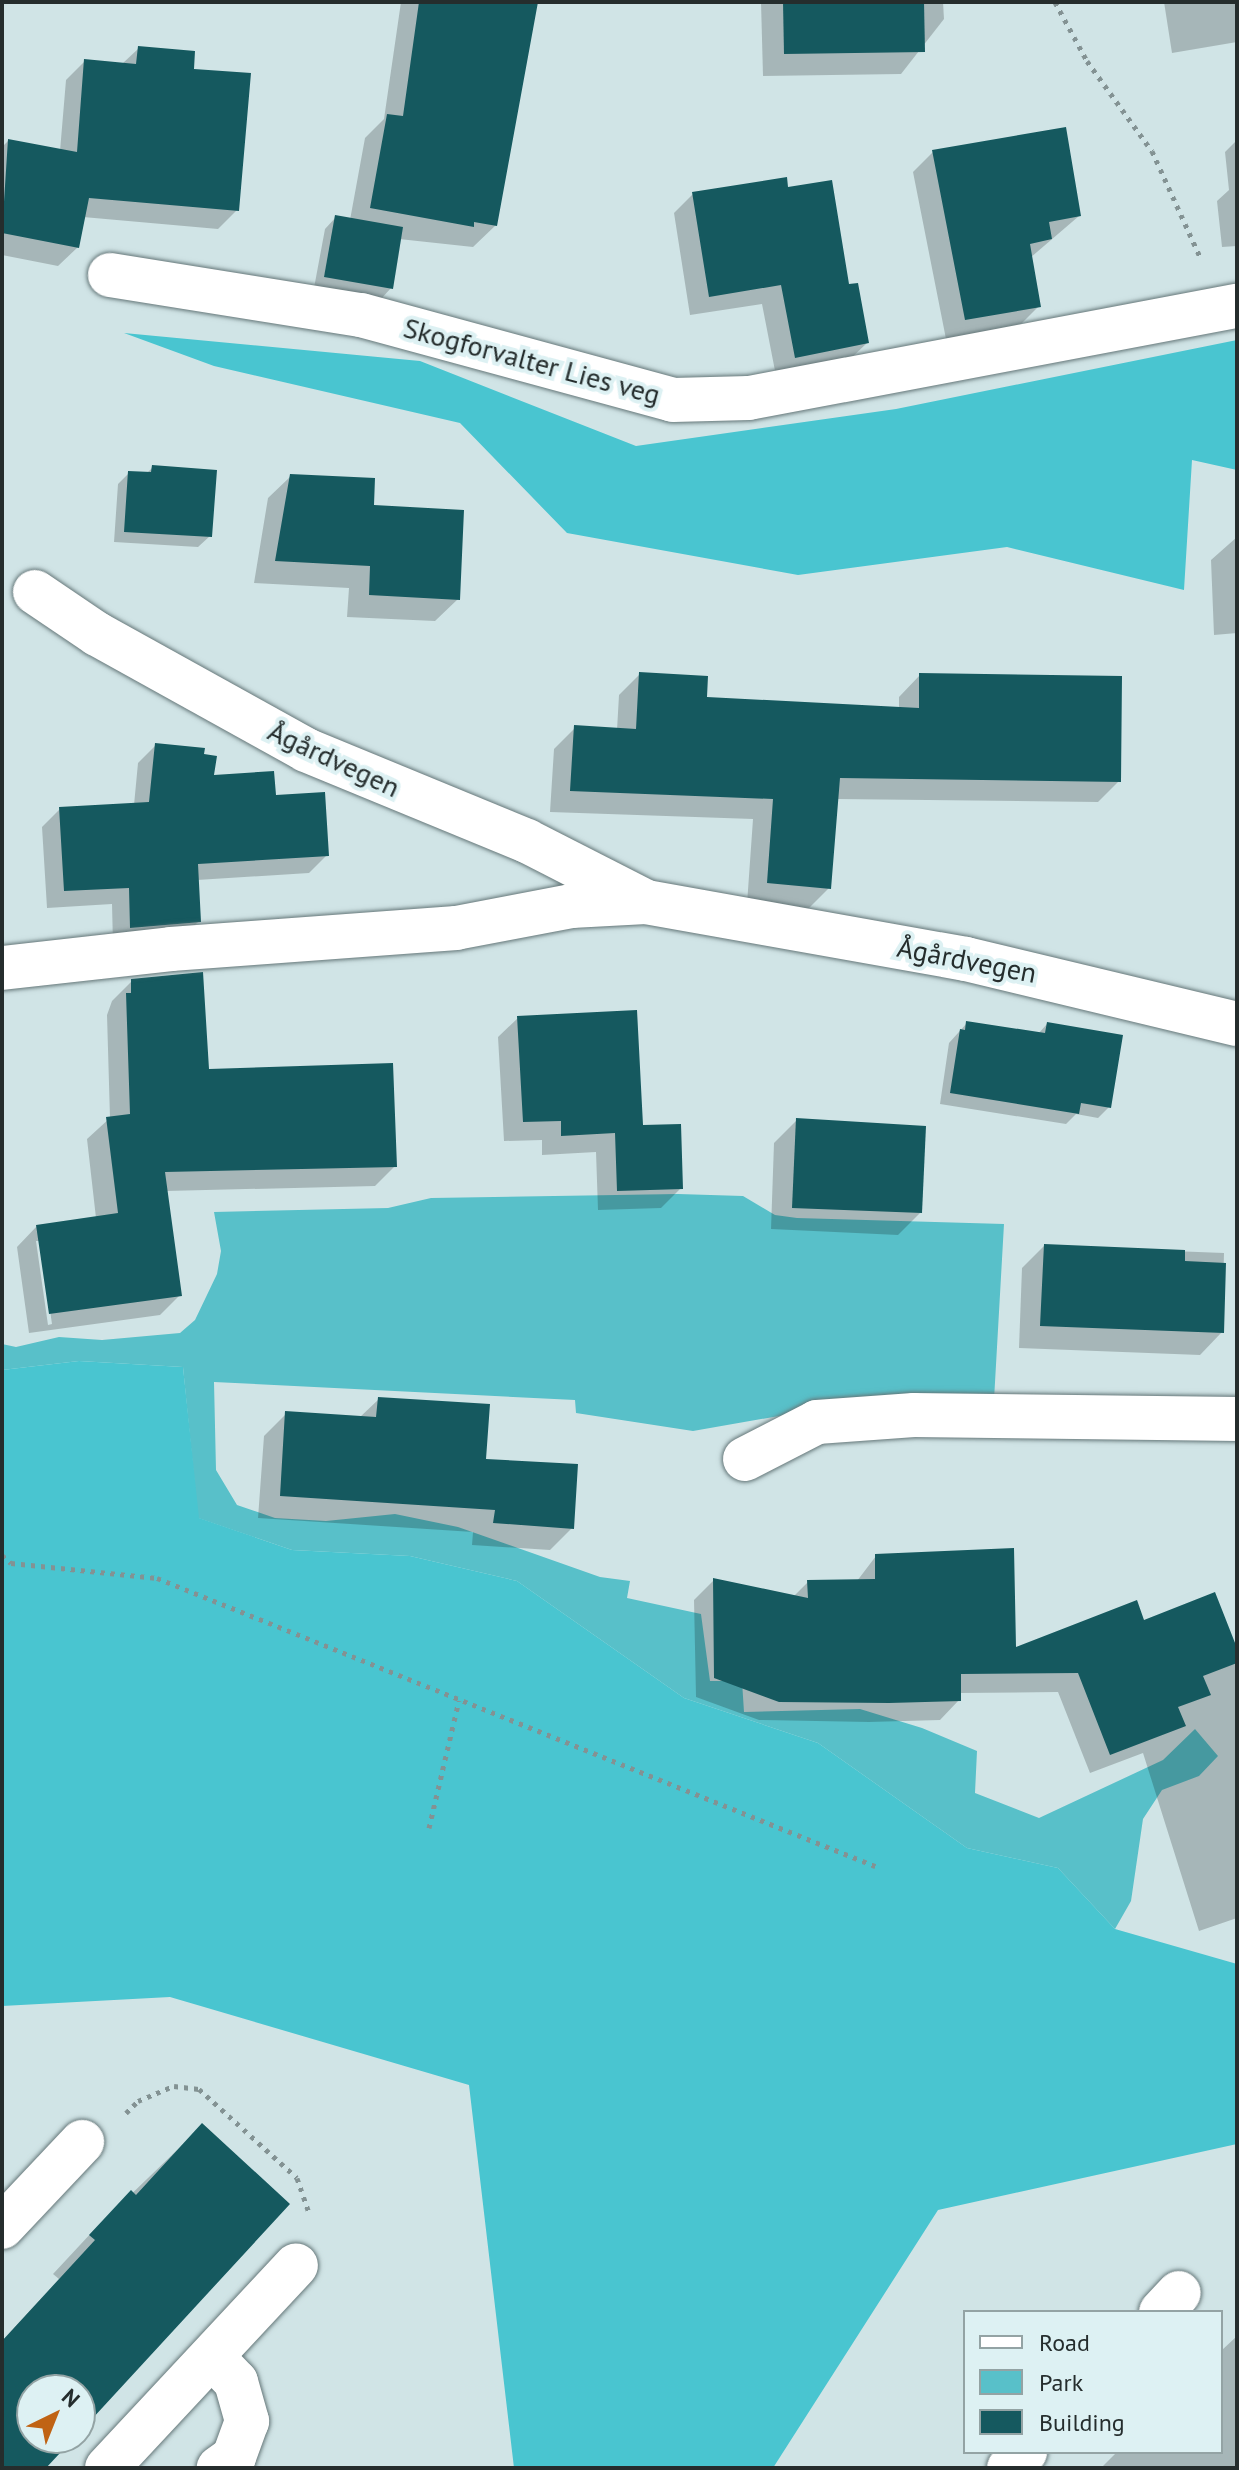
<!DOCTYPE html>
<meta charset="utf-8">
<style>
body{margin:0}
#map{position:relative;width:1239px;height:2470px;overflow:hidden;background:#d0e4e6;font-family:"PT Sans",sans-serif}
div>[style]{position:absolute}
.green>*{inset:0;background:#58c0c9}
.forest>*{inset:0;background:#49c5d0}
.shadow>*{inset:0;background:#0003}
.building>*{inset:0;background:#15595f}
.path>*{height:5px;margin-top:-2.5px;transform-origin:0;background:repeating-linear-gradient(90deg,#839293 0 4px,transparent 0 10px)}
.roads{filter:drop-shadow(0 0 2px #657779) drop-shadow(0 0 2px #657779)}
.minor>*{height:44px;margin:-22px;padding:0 22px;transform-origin:22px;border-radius:22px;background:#fff}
span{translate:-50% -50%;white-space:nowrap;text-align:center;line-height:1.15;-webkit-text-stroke:8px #ddf1f3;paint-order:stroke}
.street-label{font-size:28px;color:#252d2d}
.frame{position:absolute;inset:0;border:4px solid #252d2d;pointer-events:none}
.legend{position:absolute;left:963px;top:2310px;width:260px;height:144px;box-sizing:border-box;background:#ddf1f3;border:2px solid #93a3a4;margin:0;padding:10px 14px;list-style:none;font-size:24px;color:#252d2d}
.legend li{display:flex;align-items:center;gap:16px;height:40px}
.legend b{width:40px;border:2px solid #93a3a4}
.north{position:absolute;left:16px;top:2374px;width:80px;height:80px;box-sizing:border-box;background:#ddf1f3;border:2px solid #93a3a4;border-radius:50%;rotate:43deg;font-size:22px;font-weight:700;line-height:32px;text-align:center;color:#252d2d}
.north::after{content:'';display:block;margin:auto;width:28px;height:36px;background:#c06314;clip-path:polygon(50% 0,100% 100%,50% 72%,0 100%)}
</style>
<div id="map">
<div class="green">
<i style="clip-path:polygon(678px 1194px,743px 1196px,775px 1215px,797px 1218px,1004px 1224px,994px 1400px,842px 1405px,693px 1431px,576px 1413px,575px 1400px,214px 1382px,216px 1470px,237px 1505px,275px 1518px,326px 1521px,395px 1514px,458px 1527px,600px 1577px,630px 1581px,627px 1598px,701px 1614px,710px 1681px,742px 1681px,744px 1712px,860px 1709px,922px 1728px,977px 1751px,975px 1793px,1039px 1818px,1163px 1760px,1195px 1729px,1218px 1756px,1199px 1776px,1162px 1790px,1143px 1819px,1131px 1901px,1115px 1929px,1058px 1868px,967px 1848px,818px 1743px,684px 1698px,517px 1581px,410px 1556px,292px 1550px,198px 1518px,183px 1367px,79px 1361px,2px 1370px,2px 1344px,16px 1347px,59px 1337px,102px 1340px,180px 1333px,195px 1320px,217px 1274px,221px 1251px,214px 1212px,388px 1208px,431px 1198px)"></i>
</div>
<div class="forest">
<i style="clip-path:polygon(124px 333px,420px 361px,636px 446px,896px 409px,1237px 340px,1237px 470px,1192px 460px,1184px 590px,1007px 547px,798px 575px,567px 533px,460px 423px,214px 366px)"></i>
<i style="clip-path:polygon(79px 1361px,183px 1367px,199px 1518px,292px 1550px,410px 1556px,517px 1581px,684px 1698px,818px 1743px,967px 1848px,1058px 1868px,1115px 1929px,1237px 1964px,1237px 2144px,938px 2210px,773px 2468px,514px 2468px,469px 2085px,170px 1997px,2px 2006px,2px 1370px)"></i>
</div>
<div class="shadow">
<i style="clip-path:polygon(401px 2px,524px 2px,496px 225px,473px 247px,399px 239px,391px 288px,380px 300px,314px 288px,325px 229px,336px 217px,350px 220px,365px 138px,384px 119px)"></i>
<i style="clip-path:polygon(761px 2px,943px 2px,944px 19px,901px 74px,763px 76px)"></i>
<i style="clip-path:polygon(1164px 2px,1237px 2px,1237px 42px,1172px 53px)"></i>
<i style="clip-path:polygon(139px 48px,192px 71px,237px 210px,218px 229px,83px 217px,78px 247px,58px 266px,2px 255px,2px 147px,8px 141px,60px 151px,66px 80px,85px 61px,122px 64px)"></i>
<i style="clip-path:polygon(1237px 140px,1237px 246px,1222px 247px,1217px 201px,1229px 190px,1225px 152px)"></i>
<i style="clip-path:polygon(933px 152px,1079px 216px,1030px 258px,1039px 306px,1019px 326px,946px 339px,913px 172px)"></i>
<i style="clip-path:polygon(786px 189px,847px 287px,867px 343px,847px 362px,776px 376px,762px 304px,690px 315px,674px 213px,693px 194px)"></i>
<i style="clip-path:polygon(153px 467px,210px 536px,198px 547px,114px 542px,118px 484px,129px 473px,146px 474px)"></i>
<i style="clip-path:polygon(291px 476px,372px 507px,458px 599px,435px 621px,347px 617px,349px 588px,254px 583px,268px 498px)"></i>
<i style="clip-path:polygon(1237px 537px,1237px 648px,1236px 648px,1237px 633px,1214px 635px,1211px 560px)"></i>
<i style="clip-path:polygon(640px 674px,705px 699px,899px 709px,899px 697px,920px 675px,1119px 781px,1098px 802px,836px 799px,829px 888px,808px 909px,747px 904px,753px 819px,550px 812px,554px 749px,575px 728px,617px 730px,619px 695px)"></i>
<i style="clip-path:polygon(156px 745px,212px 777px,274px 797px,327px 855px,309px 873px,197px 880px,199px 921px,181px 939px,113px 945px,112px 904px,47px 908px,42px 827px,60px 809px,134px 805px,138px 763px)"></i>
<i style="clip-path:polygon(evenodd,132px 981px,207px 1071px,395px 1166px,375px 1186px,166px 1191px,180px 1295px,160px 1315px,29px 1333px,17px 1247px,37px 1226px,96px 1218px,87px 1139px,110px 1118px,107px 1015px,112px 1001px,132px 981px,36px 1241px,40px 1241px,52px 1324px,48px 1325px,36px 1241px)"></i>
<i style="clip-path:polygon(518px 1018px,641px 1128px,681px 1188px,661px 1208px,598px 1210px,596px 1152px,542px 1155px,542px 1140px,504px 1141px,498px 1037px)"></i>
<i style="clip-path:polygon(967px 1023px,1038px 1034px,1047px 1024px,1109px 1107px,1098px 1118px,1076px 1114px,1066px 1124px,940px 1104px,949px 1043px)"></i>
<i style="clip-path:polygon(796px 1121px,921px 1212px,898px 1235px,771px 1229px,774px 1143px)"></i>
<i style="clip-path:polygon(1044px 1246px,1224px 1253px,1222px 1332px,1200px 1355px,1019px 1348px,1022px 1268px)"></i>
<i style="clip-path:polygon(379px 1399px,484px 1461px,572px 1528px,550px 1550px,472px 1545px,473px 1532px,258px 1518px,264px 1436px,286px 1414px,359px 1418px)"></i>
<i style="clip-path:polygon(876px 1556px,1014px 1650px,1143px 1622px,1237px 1654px,1237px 1918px,1199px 1931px,1143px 1753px,1090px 1773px,1058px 1692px,959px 1693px,959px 1700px,940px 1720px,869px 1722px,759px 1720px,696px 1697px,694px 1600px,714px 1580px,793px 1597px,808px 1582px,857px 1581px)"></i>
<i style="clip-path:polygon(202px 2126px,80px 2429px,80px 2390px,32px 2390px,32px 2438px,71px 2438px,44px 2468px,2px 2468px,2px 2341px,59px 2279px,53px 2274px,93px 2231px)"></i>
<i style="clip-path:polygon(1237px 2336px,1237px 2468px,1101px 2468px,1117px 2452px,1221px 2452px,1221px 2351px)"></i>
</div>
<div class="building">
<i style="clip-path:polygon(419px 2px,538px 2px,497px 226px,474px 222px,474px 227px,370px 208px,387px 114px,403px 116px)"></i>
<i style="clip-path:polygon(783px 2px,924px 2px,925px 52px,784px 54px)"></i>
<i style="clip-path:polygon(138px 46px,195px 51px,194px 69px,251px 73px,239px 211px,89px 198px,79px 248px,2px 233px,8px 139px,77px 152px,84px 59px,136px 64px)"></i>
<i style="clip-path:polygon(1066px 127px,1081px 216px,1049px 222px,1052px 239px,1030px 244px,1041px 307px,965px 320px,932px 150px)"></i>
<i style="clip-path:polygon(787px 177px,788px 187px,832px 180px,849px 284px,858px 283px,869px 343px,795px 358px,781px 285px,709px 297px,692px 192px)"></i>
<i style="clip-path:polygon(335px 215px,403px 227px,393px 289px,324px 277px)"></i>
<i style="clip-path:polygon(152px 465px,217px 470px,212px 537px,124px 532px,128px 471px,151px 472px)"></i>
<i style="clip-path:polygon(290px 474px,375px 478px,374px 505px,464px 510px,460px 600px,369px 595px,370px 566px,275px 561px)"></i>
<i style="clip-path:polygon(639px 672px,708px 676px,707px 697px,919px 708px,919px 673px,1122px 676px,1121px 782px,840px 778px,831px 889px,767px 883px,773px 799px,570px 791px,574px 725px,636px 729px)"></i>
<i style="clip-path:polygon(155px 743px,205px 748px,204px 754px,217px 756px,214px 775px,274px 771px,276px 795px,325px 792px,329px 856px,198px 864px,201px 922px,130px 928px,129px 888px,64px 891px,59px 807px,149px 802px)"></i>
<i style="clip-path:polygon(203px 972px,209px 1069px,393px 1063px,397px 1167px,165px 1172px,182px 1296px,49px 1314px,36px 1225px,118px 1213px,106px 1117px,130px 1114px,126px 993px,131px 993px,131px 979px)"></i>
<i style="clip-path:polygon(637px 1010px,643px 1125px,681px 1124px,683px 1189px,617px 1191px,615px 1133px,561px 1136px,561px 1121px,523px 1122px,517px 1016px)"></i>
<i style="clip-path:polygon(966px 1021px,1045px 1033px,1047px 1022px,1123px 1035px,1111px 1108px,1081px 1103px,1079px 1114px,950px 1093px,960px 1029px,965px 1030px)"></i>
<i style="clip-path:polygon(796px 1118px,926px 1126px,922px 1213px,792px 1208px)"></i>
<i style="clip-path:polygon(1044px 1244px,1185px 1250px,1185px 1261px,1226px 1263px,1224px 1333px,1040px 1326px)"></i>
<i style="clip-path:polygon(378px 1397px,490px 1404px,486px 1459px,578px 1464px,574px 1529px,493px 1523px,495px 1510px,280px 1496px,285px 1411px,376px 1417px)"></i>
<i style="clip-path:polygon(1014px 1548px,1016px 1647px,1137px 1600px,1144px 1620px,1215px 1592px,1237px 1648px,1237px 1663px,1203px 1676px,1211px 1695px,1178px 1707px,1186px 1726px,1110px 1755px,1078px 1673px,961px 1674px,961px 1701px,889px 1703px,779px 1702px,714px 1678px,713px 1578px,808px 1598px,807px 1580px,875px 1579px,875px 1554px)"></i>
<i style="clip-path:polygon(202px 2123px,290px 2204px,80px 2432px,80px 2390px,32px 2390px,32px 2438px,74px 2438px,46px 2468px,2px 2468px,2px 2341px,95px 2240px,89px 2235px,131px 2190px,136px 2195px)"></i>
</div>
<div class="path">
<i style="left:1055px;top:2px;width:67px;rotate:61.5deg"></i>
<i style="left:1087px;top:61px;width:111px;rotate:54.2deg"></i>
<i style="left:1152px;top:151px;width:116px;rotate:65.6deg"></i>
<i style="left:2px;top:1555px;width:12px;rotate:42deg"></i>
<i style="left:11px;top:1563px;width:147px;rotate:5.9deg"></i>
<i style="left:157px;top:1578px;width:774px;rotate:21.86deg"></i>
<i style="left:429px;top:1828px;width:131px;rotate:-76.8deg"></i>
<i style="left:126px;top:2113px;width:17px;rotate:-45deg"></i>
<i style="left:138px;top:2101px;width:39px;rotate:-23deg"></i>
<i style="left:174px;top:2086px;width:25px;rotate:7deg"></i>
<i style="left:199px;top:2089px;width:132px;rotate:42.2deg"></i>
<i style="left:297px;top:2178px;width:36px;rotate:71deg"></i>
</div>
<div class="roads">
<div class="minor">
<i style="left:110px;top:275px;width:254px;rotate:9.1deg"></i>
<i style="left:361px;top:315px;width:323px;rotate:15.2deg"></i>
<i style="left:673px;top:400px;width:76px;rotate:-1.5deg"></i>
<i style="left:749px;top:398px;width:497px;rotate:-10.7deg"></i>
<i style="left:35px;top:592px;width:75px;rotate:34.1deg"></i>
<i style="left:97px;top:634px;width:239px;rotate:29deg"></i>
<i style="left:306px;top:750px;width:239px;rotate:22.4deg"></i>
<i style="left:527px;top:841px;width:131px;rotate:27.1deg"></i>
<i style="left:2px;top:968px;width:170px;rotate:-6.4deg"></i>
<i style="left:171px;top:949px;width:286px;rotate:-4.2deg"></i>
<i style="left:456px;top:928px;width:117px;rotate:-10.8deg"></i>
<i style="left:571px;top:906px;width:75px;rotate:-3.1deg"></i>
<i style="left:646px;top:902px;width:325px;rotate:10.1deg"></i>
<i style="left:966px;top:959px;width:279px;rotate:13.5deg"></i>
<i style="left:745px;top:1459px;width:81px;rotate:-27.2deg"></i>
<i style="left:817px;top:1422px;width:97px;rotate:-4.1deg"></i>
<i style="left:914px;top:1415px;width:323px;rotate:0.7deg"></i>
<i style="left:2px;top:2227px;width:117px;rotate:-46.7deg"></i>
<i style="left:1161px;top:2312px;width:26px;rotate:-47deg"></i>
<i style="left:213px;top:2358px;width:33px;rotate:46deg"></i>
<i style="left:236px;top:2382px;width:41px;rotate:74.2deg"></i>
<i style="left:247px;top:2421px;width:38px;rotate:110deg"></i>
<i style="left:234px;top:2457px;width:19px;rotate:144deg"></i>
<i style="left:107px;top:2468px;width:277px;rotate:-47deg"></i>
<i style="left:1009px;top:2468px;width:23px;rotate:-45deg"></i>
</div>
</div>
<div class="street-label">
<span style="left:532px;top:361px;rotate:15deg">Skogforvalter Lies veg</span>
<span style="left:334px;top:759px;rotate:25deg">Ågårdvegen</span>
<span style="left:967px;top:960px;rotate:11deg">Ågårdvegen</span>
</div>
<div class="frame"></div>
<ul class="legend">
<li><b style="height:10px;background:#fff"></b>Road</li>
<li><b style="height:22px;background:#58c0c9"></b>Park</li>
<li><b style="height:22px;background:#15595f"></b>Building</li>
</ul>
<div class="north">N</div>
</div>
